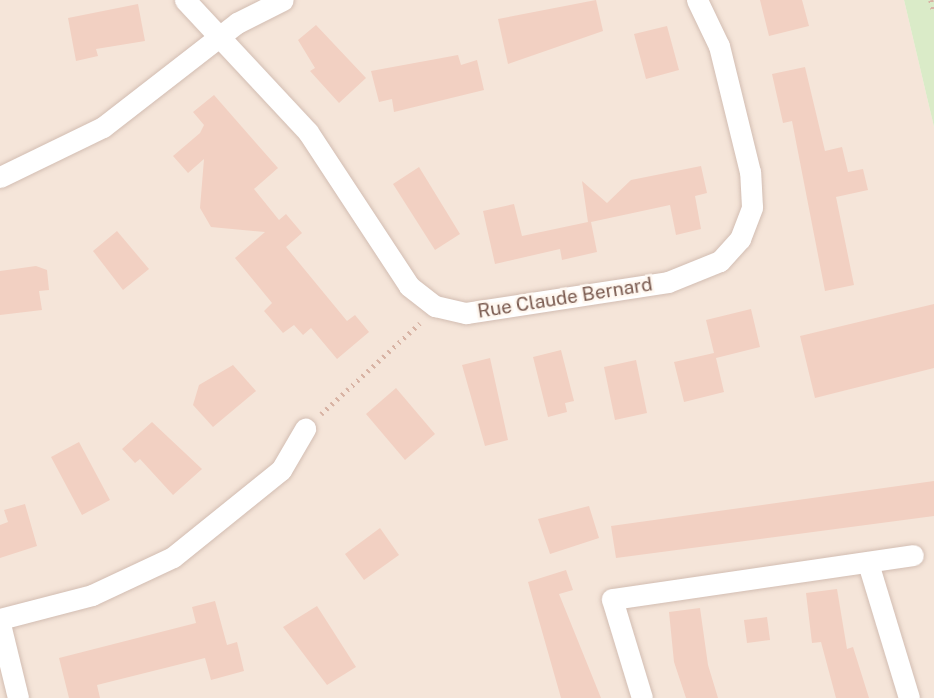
<!DOCTYPE html>
<style>
body{margin:0}
#map{position:relative;width:934px;height:698px;overflow:hidden;background:#fdf4ea;font-family:"Public Sans",sans-serif}
div>[style]{position:absolute}
.residential>*{inset:0;background:#f5e5d9}
.green>*{inset:0;background:#daebc8}
.building>*{inset:0;background:#f2d0c2}
.path>*{height:4.5px;margin-top:-2.25px;transform-origin:0;background:repeating-linear-gradient(90deg,#d8b3a4 0 2px,transparent 0 7px)}
.roads{filter:drop-shadow(0 0 2px #d2bdb2) drop-shadow(0 0 2px #d2bdb2)}
.minor>*{height:21px;margin:-10.5px;padding:0 10.5px;transform-origin:10.5px;border-radius:10.5px;background:#fff}
span{translate:-50% -50%;white-space:nowrap;text-align:center;line-height:1.15;-webkit-text-stroke:5px #fff8f1;paint-order:stroke}
.street-label{font-size:19px;color:#78584d}
</style>
<div id="map">
<div class="residential">
<i style="clip-path:polygon(0 0,904px 0,934px 127px,934px 698px,0 698px)"></i>
</div>
<div class="green">
<i style="clip-path:polygon(904px 0,934px 0,934px 127px)"></i>
</div>
<div class="building">
<i style="clip-path:polygon(596px 0,603px 31px,508px 64px,498px 19px)"></i>
<i style="clip-path:polygon(760px 0,802px 0,809px 26px,769px 36px)"></i>
<i style="clip-path:polygon(138px 4px,145px 41px,96px 49px,98px 56px,76px 61px,68px 18px)"></i>
<i style="clip-path:polygon(316px 25px,366px 78px,339px 103px,310px 71px,315px 68px,298px 40px)"></i>
<i style="clip-path:polygon(667px 26px,679px 70px,646px 79px,634px 34px)"></i>
<i style="clip-path:polygon(458px 55px,461px 65px,477px 60px,484px 90px,394px 112px,392px 99px,379px 102px,371px 71px)"></i>
<i style="clip-path:polygon(805px 67px,825px 151px,842px 147px,848px 172px,863px 169px,868px 190px,836px 197px,854px 285px,825px 291px,792px 121px,783px 123px,772px 74px)"></i>
<i style="clip-path:polygon(214px 95px,278px 168px,254px 189px,279px 220px,286px 214px,302px 233px,286px 247px,347px 321px,355px 315px,369px 332px,337px 359px,311px 328px,303px 335px,294px 325px,283px 333px,264px 311px,272px 303px,235px 258px,265px 232px,211px 227px,200px 208px,204px 159px,188px 173px,173px 156px,200px 133px,204px 125px,193px 112px)"></i>
<i style="clip-path:polygon(701px 166px,707px 193px,695px 196px,701px 229px,676px 235px,670px 205px,591px 222px,597px 252px,562px 260px,560px 249px,495px 264px,483px 211px,514px 204px,522px 236px,588px 222px,582px 181px,607px 203px,631px 180px)"></i>
<i style="clip-path:polygon(419px 167px,460px 234px,435px 250px,393px 184px)"></i>
<i style="clip-path:polygon(117px 231px,149px 269px,123px 290px,93px 251px)"></i>
<i style="clip-path:polygon(36px 266px,47px 270px,49px 290px,39px 291px,42px 310px,0 315px,0 271px)"></i>
<i style="clip-path:polygon(934px 304px,934px 368px,815px 398px,800px 336px)"></i>
<i style="clip-path:polygon(751px 309px,760px 347px,716px 358px,724px 392px,684px 402px,674px 362px,714px 353px,706px 320px)"></i>
<i style="clip-path:polygon(561px 350px,574px 401px,565px 403px,567px 412px,548px 417px,533px 357px)"></i>
<i style="clip-path:polygon(490px 358px,508px 440px,485px 446px,462px 365px)"></i>
<i style="clip-path:polygon(636px 360px,647px 413px,615px 420px,604px 367px)"></i>
<i style="clip-path:polygon(233px 365px,256px 391px,213px 427px,193px 405px,199px 385px)"></i>
<i style="clip-path:polygon(396px 388px,435px 434px,405px 460px,366px 414px)"></i>
<i style="clip-path:polygon(152px 422px,202px 469px,173px 495px,140px 459px,135px 463px,122px 449px)"></i>
<i style="clip-path:polygon(79px 442px,110px 500px,82px 515px,51px 457px)"></i>
<i style="clip-path:polygon(934px 481px,934px 516px,616px 558px,611px 526px)"></i>
<i style="clip-path:polygon(25px 504px,37px 546px,0 558px,0 525px,8px 522px,4px 510px)"></i>
<i style="clip-path:polygon(589px 506px,599px 538px,550px 554px,538px 519px)"></i>
<i style="clip-path:polygon(380px 528px,399px 555px,364px 580px,345px 554px)"></i>
<i style="clip-path:polygon(566px 570px,573px 590px,559px 594px,601px 698px,561px 698px,528px 582px)"></i>
<i style="clip-path:polygon(837px 589px,847px 649px,853px 647px,869px 698px,836px 698px,821px 642px,812px 643px,806px 593px)"></i>
<i style="clip-path:polygon(215px 601px,227px 645px,237px 642px,244px 671px,211px 680px,205px 658px,97px 685px,100px 698px,69px 698px,59px 658px,196px 623px,192px 607px)"></i>
<i style="clip-path:polygon(317px 606px,356px 667px,327px 685px,283px 627px)"></i>
<i style="clip-path:polygon(700px 608px,708px 665px,718px 698px,686px 698px,674px 662px,669px 612px)"></i>
<i style="clip-path:polygon(767px 617px,770px 640px,747px 643px,744px 620px)"></i>
</div>
<div class="path">
<i style="left:931px;top:0;width:12px;rotate:76deg"></i>
<i style="left:321px;top:414px;width:134px;rotate:-42.6deg"></i>
</div>
<div class="roads">
<div class="minor">
<i style="left:185px;top:0;width:180px;rotate:47deg"></i>
<i style="left:308px;top:132px;width:184px;rotate:56.7deg"></i>
<i style="left:409px;top:286px;width:33px;rotate:38deg"></i>
<i style="left:435px;top:306px;width:32px;rotate:13deg"></i>
<i style="left:466px;top:313px;width:204px;rotate:-8.7deg"></i>
<i style="left:668px;top:282px;width:56px;rotate:-22deg"></i>
<i style="left:720px;top:261px;width:30px;rotate:-48deg"></i>
<i style="left:740px;top:239px;width:34px;rotate:-69deg"></i>
<i style="left:752px;top:207px;width:35px;rotate:-93deg"></i>
<i style="left:750px;top:172px;width:130px;rotate:-103.8deg"></i>
<i style="left:719px;top:46px;width:51px;rotate:-115.6deg"></i>
<i style="left:0;top:177px;width:114px;rotate:-25.9deg"></i>
<i style="left:103px;top:127px;width:170px;rotate:-37.8deg"></i>
<i style="left:237px;top:23px;width:51px;rotate:-26.6deg"></i>
<i style="left:868px;top:563px;width:141px;rotate:73.1deg"></i>
<i style="left:0;top:619px;width:95px;rotate:-14.6deg"></i>
<i style="left:92px;top:595px;width:89px;rotate:-25.1deg"></i>
<i style="left:173px;top:557px;width:139px;rotate:-38.9deg"></i>
<i style="left:281px;top:470px;width:48px;rotate:-59.7deg"></i>
<i style="left:0;top:624px;width:76px;rotate:76.3deg"></i>
<i style="left:642px;top:698px;width:103px;rotate:-106.9deg"></i>
<i style="left:612px;top:599px;width:304px;rotate:-8.3deg"></i>
</div>
</div>
<div class="street-label">
<span style="left:565px;top:298px;rotate:-9deg">Rue Claude Bernard</span>
</div>
</div>
